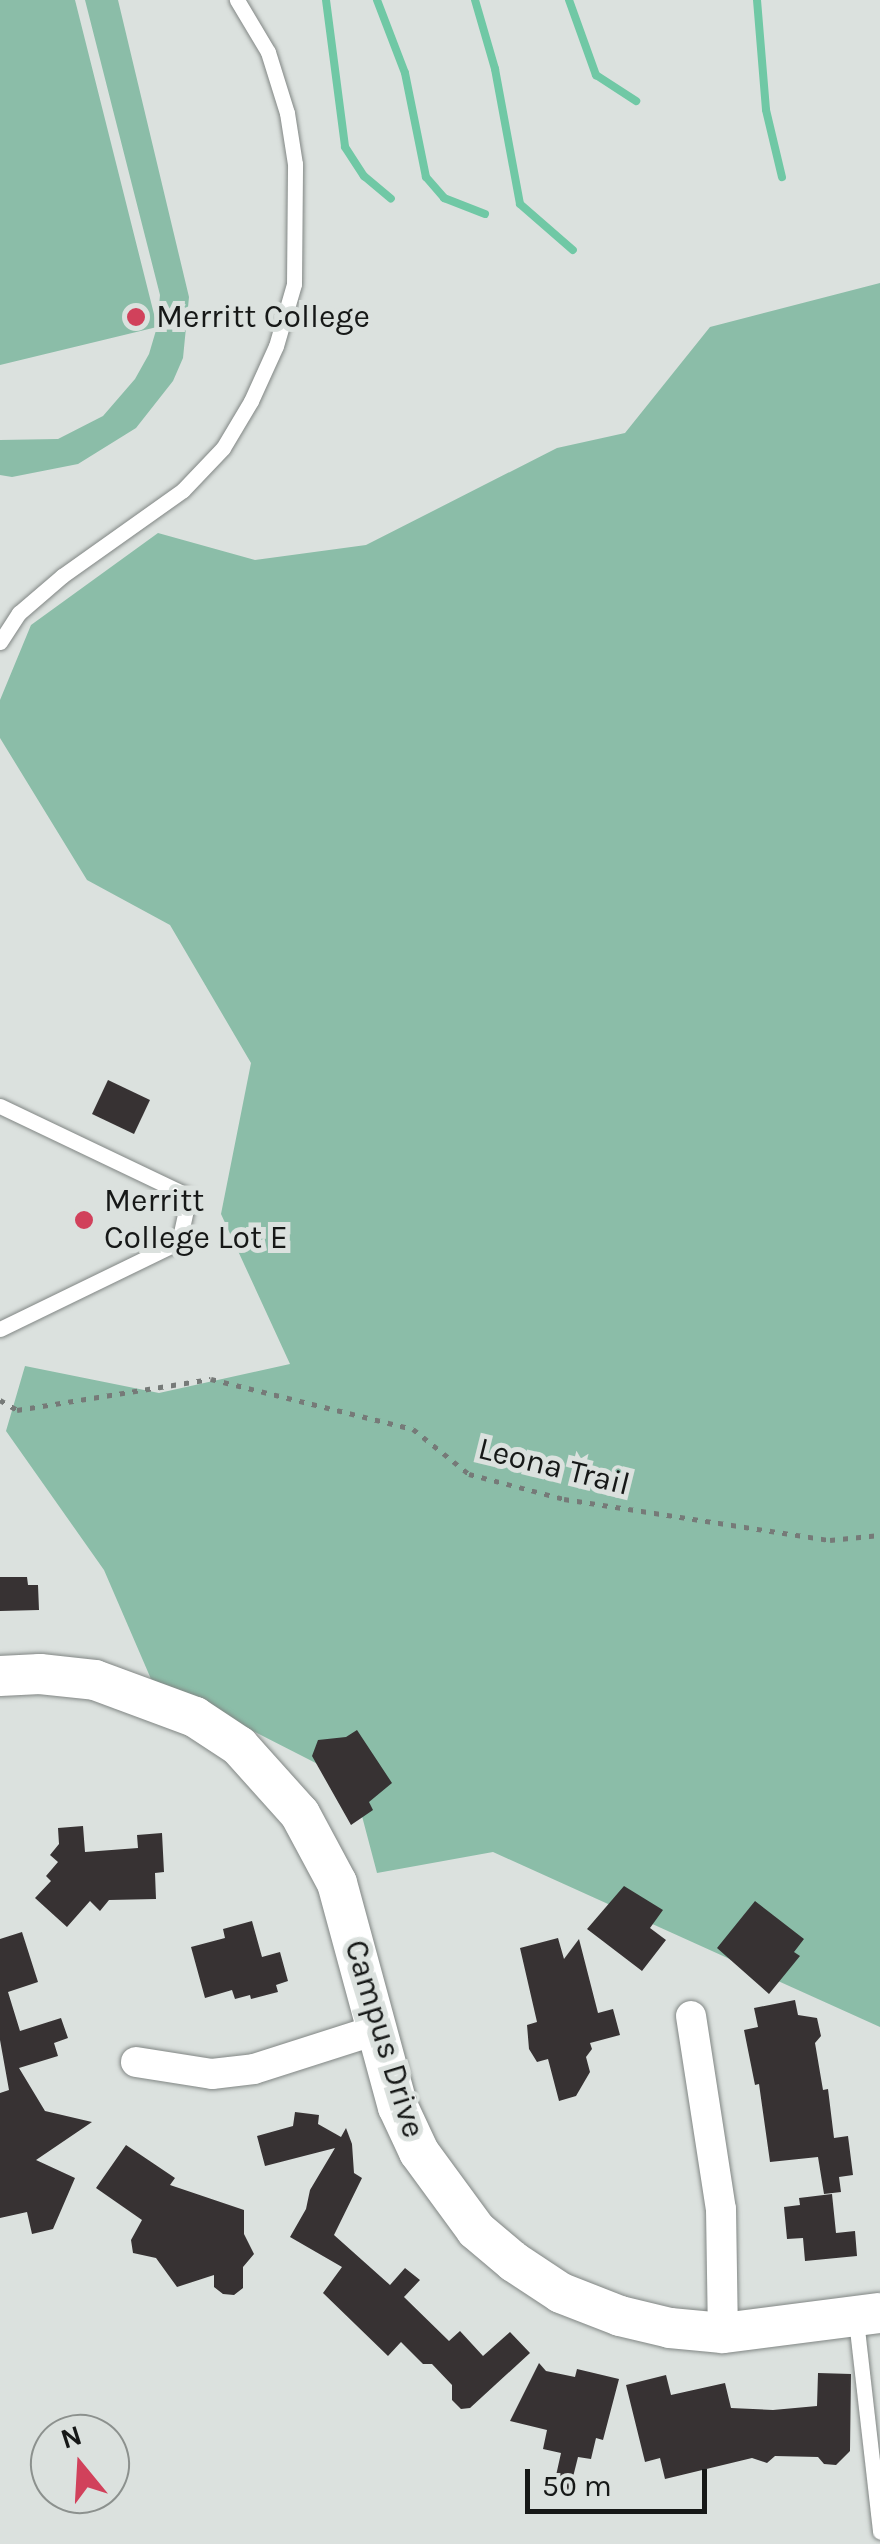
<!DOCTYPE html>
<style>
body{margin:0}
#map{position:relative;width:880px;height:2544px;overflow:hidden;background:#dbe1de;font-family:Karla,sans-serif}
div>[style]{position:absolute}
.green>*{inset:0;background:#8bbda8}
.stream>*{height:8px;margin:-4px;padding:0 4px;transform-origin:4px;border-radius:4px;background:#70c8a5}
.building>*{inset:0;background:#373233}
.path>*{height:5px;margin-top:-2.5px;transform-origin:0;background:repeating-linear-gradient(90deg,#767a78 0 5px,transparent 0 13px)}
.roads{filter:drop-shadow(0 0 2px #818684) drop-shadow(0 0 2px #818684)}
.lane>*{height:15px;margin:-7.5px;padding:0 7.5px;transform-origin:7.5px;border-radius:7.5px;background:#fff}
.street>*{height:30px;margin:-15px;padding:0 15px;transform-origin:15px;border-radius:15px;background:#fff}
.secondary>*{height:40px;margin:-20px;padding:0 20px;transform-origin:20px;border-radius:20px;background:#fff}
.dots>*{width:28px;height:28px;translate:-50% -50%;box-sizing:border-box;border:5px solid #dbe1de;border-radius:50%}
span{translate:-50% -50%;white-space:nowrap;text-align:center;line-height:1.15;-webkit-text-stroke:10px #dbe1de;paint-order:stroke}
.poi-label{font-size:32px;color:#161817}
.left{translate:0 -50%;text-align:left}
.street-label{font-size:32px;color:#161817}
.north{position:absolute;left:30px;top:2414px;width:100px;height:100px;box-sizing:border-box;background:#dbe1de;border:2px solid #8c918e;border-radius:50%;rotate:342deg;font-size:28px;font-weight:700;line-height:40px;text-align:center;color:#161817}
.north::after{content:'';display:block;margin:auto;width:35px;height:45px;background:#d1415b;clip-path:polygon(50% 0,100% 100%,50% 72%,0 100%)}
.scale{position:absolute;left:525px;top:2469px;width:182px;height:45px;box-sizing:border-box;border:5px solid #161817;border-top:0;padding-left:12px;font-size:30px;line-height:35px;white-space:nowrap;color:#161817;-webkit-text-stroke:8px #dbe1de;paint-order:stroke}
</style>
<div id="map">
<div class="green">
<i style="clip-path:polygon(0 0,75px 0,157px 326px,160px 295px,85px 0,118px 0,189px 297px,183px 358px,173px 381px,136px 428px,78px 464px,12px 477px,0 475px,0 440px,58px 439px,103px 416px,135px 379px,149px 354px,157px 327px,0 365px)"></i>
<i style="clip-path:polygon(880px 283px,880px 2027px,493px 1852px,377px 1873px,353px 1782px,151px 1679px,104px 1570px,6px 1431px,25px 1366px,159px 1393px,290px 1364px,221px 1214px,251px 1063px,170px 925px,87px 880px,0 738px,0 700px,31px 625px,158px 533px,255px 560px,366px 545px,557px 448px,625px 433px,710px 327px)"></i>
</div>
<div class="stream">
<i style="left:326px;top:0;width:148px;rotate:82.6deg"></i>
<i style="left:345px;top:147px;width:35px;rotate:57deg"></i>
<i style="left:364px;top:176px;width:35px;rotate:40deg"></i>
<i style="left:377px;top:0;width:78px;rotate:69deg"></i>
<i style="left:405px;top:73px;width:106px;rotate:78.6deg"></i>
<i style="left:426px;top:177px;width:28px;rotate:49deg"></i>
<i style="left:444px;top:198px;width:44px;rotate:21.3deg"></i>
<i style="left:475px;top:0;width:72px;rotate:73.8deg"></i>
<i style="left:495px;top:69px;width:137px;rotate:79.5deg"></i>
<i style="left:520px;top:204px;width:70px;rotate:41deg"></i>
<i style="left:569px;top:0;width:80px;rotate:70.2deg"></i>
<i style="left:596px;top:75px;width:48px;rotate:33deg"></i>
<i style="left:757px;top:0;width:110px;rotate:85.3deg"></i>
<i style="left:766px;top:110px;width:69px;rotate:76.6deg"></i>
</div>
<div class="building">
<i style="clip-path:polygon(108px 1080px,150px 1100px,134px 1134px,92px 1114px)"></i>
<i style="clip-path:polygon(0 1577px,27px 1577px,28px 1585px,38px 1585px,39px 1610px,0 1611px)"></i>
<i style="clip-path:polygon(357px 1730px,392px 1783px,369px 1802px,373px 1810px,351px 1825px,312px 1756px,318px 1740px,346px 1737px)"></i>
<i style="clip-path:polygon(83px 1826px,85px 1852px,138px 1848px,137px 1835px,162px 1833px,164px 1872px,155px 1873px,156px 1899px,109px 1900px,100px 1911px,90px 1901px,67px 1927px,35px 1898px,51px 1881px,46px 1876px,58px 1862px,50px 1855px,59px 1844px,58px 1828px)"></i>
<i style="clip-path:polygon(624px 1886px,663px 1910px,650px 1928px,666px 1940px,642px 1971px,587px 1929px)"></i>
<i style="clip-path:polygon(755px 1901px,804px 1939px,794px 1952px,800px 1956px,769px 1994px,717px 1948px)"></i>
<i style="clip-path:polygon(252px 1921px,262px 1957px,280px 1952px,288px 1981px,276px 1985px,278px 1992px,251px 1999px,250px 1995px,235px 1999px,232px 1990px,205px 1998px,191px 1947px,225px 1938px,223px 1929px)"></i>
<i style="clip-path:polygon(22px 1932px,38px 1982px,8px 1992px,20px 2031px,61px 2018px,68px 2038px,54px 2043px,58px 2056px,19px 2068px,45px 2111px,92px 2122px,36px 2160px,75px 2178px,53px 2229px,32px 2234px,27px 2212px,0 2218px,0 2093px,9px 2090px,0 2040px,0 1939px)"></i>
<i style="clip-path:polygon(558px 1938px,564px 1959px,579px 1939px,598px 2013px,613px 2009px,620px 2035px,590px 2043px,592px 2049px,586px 2057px,590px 2072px,576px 2096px,559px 2101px,548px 2059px,537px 2062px,529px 2049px,527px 2025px,537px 2022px,520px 1948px)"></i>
<i style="clip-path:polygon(795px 2000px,798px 2015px,817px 2018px,821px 2036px,815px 2043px,823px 2090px,828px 2089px,834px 2138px,848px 2136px,853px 2175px,839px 2177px,841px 2192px,824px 2194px,818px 2157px,770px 2162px,759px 2084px,755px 2085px,744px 2030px,758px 2027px,754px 2008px)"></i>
<i style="clip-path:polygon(295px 2112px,319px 2115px,318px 2124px,341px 2137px,346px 2128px,352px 2144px,354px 2173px,362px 2178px,334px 2235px,390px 2285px,405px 2268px,420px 2280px,404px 2297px,449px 2341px,460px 2331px,483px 2356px,510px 2332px,530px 2353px,470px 2408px,461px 2409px,452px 2400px,452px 2385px,432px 2364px,423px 2364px,401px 2342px,388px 2356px,323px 2293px,342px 2267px,290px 2237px,306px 2209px,310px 2190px,335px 2148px,265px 2166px,257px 2136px,293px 2126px)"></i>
<i style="clip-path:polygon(126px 2145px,175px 2178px,170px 2185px,244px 2210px,244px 2234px,254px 2254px,243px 2267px,243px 2288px,234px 2295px,223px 2294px,214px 2287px,214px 2275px,177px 2287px,156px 2258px,133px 2253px,131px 2240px,142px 2220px,96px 2188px)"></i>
<i style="clip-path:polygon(832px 2194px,836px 2233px,855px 2231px,857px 2256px,805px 2261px,803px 2238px,787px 2239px,784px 2207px,800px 2205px,799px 2198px)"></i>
<i style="clip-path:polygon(539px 2363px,546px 2371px,575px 2377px,577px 2369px,619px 2379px,603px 2440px,596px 2438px,591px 2459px,578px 2457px,569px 2493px,553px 2489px,561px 2453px,543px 2449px,547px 2430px,510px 2421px)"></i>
<i style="clip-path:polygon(818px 2373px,851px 2374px,850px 2451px,836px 2465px,824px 2464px,818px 2457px,775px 2456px,767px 2463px,752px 2458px,665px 2479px,660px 2458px,645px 2462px,626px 2385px,666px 2375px,671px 2395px,725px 2383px,731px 2408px,773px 2410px,817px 2406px)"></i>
</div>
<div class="path">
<i style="left:0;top:1400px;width:20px;rotate:30deg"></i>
<i style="left:17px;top:1410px;width:196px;rotate:-9.1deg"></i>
<i style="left:211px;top:1379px;width:208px;rotate:13.9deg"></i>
<i style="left:413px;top:1429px;width:72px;rotate:38.8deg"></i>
<i style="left:469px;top:1474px;width:98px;rotate:14.7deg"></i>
<i style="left:564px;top:1499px;width:269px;rotate:8.8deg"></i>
<i style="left:830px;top:1540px;width:50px;rotate:-5.7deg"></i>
</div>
<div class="roads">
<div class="lane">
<i style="left:0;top:642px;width:35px;rotate:-57deg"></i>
<i style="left:19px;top:613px;width:57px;rotate:-40.7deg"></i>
<i style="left:62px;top:576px;width:148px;rotate:-35.4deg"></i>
<i style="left:183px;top:490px;width:58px;rotate:-46.4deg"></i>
<i style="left:223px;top:448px;width:55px;rotate:-59.2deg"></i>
<i style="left:251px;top:401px;width:60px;rotate:-65.6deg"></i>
<i style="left:276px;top:346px;width:65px;rotate:-73.8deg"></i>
<i style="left:294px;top:284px;width:120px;rotate:-89.5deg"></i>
<i style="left:295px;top:164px;width:52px;rotate:-98.9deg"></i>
<i style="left:287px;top:113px;width:64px;rotate:-107.3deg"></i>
<i style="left:268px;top:52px;width:61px;rotate:-120.8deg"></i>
<i style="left:0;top:1106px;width:209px;rotate:25.5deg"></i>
<i style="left:189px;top:1196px;width:47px;rotate:102.3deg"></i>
<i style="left:179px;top:1242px;width:199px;rotate:154.1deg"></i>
<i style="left:856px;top:2320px;width:213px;rotate:83.5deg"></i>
</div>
<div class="street">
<i style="left:691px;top:2016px;width:195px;rotate:81.2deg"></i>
<i style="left:721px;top:2209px;width:124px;rotate:89.1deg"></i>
<i style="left:136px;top:2062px;width:77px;rotate:9deg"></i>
<i style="left:212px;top:2074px;width:42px;rotate:-6.8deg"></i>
<i style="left:254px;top:2069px;width:128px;rotate:-17.7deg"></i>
</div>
<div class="secondary">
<i style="left:0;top:1676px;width:40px;rotate:-2.9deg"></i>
<i style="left:40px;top:1674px;width:55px;rotate:6.2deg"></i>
<i style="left:95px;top:1680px;width:107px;rotate:20.3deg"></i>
<i style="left:195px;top:1717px;width:53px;rotate:33.4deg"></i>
<i style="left:239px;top:1746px;width:91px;rotate:48.1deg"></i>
<i style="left:300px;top:1814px;width:78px;rotate:61.8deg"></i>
<i style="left:337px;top:1883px;width:232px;rotate:74.8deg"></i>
<i style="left:398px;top:2107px;width:50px;rotate:65deg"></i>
<i style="left:419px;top:2152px;width:97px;rotate:53.8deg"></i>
<i style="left:476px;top:2230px;width:50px;rotate:40.1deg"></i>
<i style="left:514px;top:2262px;width:56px;rotate:33.4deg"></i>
<i style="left:561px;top:2293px;width:63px;rotate:21.3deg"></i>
<i style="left:620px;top:2316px;width:51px;rotate:13.5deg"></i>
<i style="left:670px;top:2328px;width:53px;rotate:5.4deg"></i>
<i style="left:723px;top:2333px;width:158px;rotate:-7.3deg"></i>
</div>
</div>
<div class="dots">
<i style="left:136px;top:317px;background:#d1415b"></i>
<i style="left:84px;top:1220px;background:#d1415b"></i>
</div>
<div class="poi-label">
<span class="left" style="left:156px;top:317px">Merritt College</span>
<span class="left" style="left:104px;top:1220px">Merritt<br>College Lot E</span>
</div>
<div class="street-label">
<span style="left:554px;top:1467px;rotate:14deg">Leona Trail</span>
<span style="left:384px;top:2039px;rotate:73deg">Campus Drive</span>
</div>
<div class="north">N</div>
<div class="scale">50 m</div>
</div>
